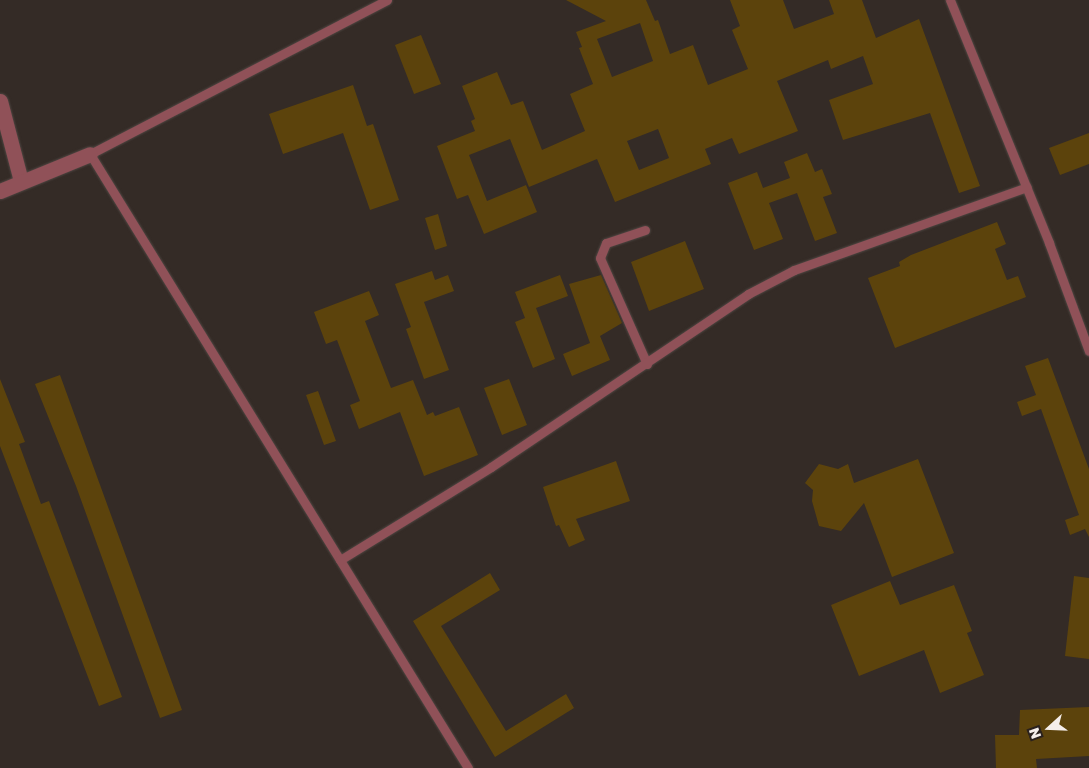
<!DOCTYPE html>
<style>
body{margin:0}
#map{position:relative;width:1089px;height:768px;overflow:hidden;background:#342b26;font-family:"Golos Text",sans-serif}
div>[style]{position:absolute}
.building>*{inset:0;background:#5c430c}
.roads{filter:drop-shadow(0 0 1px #4f4642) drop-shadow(0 0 1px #4f4642)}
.lane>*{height:9px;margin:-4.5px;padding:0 4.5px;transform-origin:4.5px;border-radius:4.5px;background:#905158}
.street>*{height:15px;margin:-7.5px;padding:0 7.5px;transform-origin:7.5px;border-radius:7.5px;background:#905158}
span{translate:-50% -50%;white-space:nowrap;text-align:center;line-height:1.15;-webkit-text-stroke:5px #2a211d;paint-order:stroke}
.north{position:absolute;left:1024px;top:703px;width:50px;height:50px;-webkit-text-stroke:4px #2a211d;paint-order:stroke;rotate:250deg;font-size:14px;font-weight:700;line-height:20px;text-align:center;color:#f5eeeb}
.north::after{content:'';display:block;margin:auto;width:18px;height:22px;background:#f5eeeb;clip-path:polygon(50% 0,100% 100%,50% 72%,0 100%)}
</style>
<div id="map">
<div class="building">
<i style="clip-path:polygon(evenodd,566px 0,646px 0,655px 21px,658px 20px,670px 54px,693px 45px,708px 85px,748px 69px,732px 30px,740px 26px,730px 0,783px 0,794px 29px,834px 14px,829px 0,862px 0,876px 38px,919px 19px,980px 186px,959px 193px,930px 113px,843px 140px,829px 100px,873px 84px,863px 56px,831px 69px,828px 60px,777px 81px,798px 131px,739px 154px,732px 138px,705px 149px,711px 164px,615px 202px,597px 159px,529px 187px,510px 139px,469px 155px,487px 201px,526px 185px,537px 212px,484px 234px,468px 195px,457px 199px,437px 146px,475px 131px,471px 121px,475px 119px,462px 86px,497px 72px,511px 105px,523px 101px,542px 150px,585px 131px,570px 94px,593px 84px,579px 48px,582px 47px,576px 32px,606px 21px,566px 0,640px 23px,653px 61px,612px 77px,597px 39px,640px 23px,566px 0,658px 129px,669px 158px,639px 170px,627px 141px,658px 129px)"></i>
<i style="clip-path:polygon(421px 35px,441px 84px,414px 94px,395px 45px)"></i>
<i style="clip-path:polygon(353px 85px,367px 126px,373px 124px,399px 200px,370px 210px,343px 133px,283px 154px,269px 114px)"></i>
<i style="clip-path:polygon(1089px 133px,1089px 164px,1060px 175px,1049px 148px)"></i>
<i style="clip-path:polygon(807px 153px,815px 172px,822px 169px,832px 194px,823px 197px,837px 233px,815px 241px,797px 193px,769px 203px,783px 239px,754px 250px,728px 183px,757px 172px,763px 188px,790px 178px,784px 162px)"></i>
<i style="clip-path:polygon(438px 214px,447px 246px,435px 250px,425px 218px)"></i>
<i style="clip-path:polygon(997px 222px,1006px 244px,995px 249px,1007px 280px,1018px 276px,1026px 297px,895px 348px,868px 278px,900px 266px,899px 262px,911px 255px)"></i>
<i style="clip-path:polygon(685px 241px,704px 289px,649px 311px,631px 262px)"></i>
<i style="clip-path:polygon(432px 271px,435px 280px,448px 275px,454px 291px,424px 302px,449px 370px,424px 379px,406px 329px,411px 327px,395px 284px)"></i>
<i style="clip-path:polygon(560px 275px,568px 296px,536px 308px,555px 359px,533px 368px,515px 322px,525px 318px,515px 292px)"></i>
<i style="clip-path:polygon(601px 275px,622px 323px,600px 336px,610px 360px,572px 376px,563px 354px,590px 343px,569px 284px)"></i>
<i style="clip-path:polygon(369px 291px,379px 315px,365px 321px,391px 388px,413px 380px,427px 415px,433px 412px,435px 416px,459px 407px,478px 455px,424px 476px,400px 412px,359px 429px,350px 405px,360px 401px,337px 340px,326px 344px,314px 312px)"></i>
<i style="clip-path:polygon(1048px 358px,1089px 469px,1089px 537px,1085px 529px,1070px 535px,1065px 520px,1079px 515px,1041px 409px,1022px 416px,1017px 402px,1036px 395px,1025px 366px)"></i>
<i style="clip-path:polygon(60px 375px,182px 710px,160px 718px,76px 486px,35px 384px)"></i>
<i style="clip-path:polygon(0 379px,25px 442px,19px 444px,41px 504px,49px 501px,122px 697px,99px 706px,0 446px)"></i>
<i style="clip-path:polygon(509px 379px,527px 425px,502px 435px,484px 388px)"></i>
<i style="clip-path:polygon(318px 391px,336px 441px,324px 445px,306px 395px)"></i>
<i style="clip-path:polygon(918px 459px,954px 553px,892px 577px,864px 503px,841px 531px,819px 526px,812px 501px,813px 490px,805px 483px,819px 464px,838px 469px,848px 464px,854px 483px)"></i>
<i style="clip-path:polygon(616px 461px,630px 501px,576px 519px,585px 540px,569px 547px,559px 525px,556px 526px,543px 487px)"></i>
<i style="clip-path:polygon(490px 573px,500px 590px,441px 626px,506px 731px,566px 694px,574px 708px,495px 757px,413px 621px)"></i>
<i style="clip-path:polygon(1074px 576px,1089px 578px,1089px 659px,1065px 656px)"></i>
<i style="clip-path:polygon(890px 581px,900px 605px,954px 585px,972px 631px,967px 633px,984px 675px,940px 693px,924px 650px,859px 676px,831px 605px)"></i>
<i style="clip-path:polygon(1089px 707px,1089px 756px,1036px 759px,1037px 768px,996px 768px,995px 735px,1019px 735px,1020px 710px)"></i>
</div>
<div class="roads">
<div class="lane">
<i style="left:387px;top:0;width:335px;rotate:152.6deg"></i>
<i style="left:90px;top:154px;width:721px;rotate:58.38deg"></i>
<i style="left:950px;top:0;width:262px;rotate:67.8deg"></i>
<i style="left:1049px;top:243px;width:115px;rotate:69.7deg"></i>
<i style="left:645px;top:230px;width:41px;rotate:161.6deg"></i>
<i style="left:606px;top:243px;width:16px;rotate:112deg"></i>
<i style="left:600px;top:258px;width:116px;rotate:66.1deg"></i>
<i style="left:340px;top:560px;width:177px;rotate:-31.6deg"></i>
<i style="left:491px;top:467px;width:310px;rotate:-33.9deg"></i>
<i style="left:748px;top:294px;width:52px;rotate:-27.6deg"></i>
<i style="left:794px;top:270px;width:247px;rotate:-19.6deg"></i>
</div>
<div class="street">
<i style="left:0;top:101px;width:83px;rotate:75.3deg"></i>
<i style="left:0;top:191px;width:97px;rotate:-22.3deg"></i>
</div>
</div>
<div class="north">N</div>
</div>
